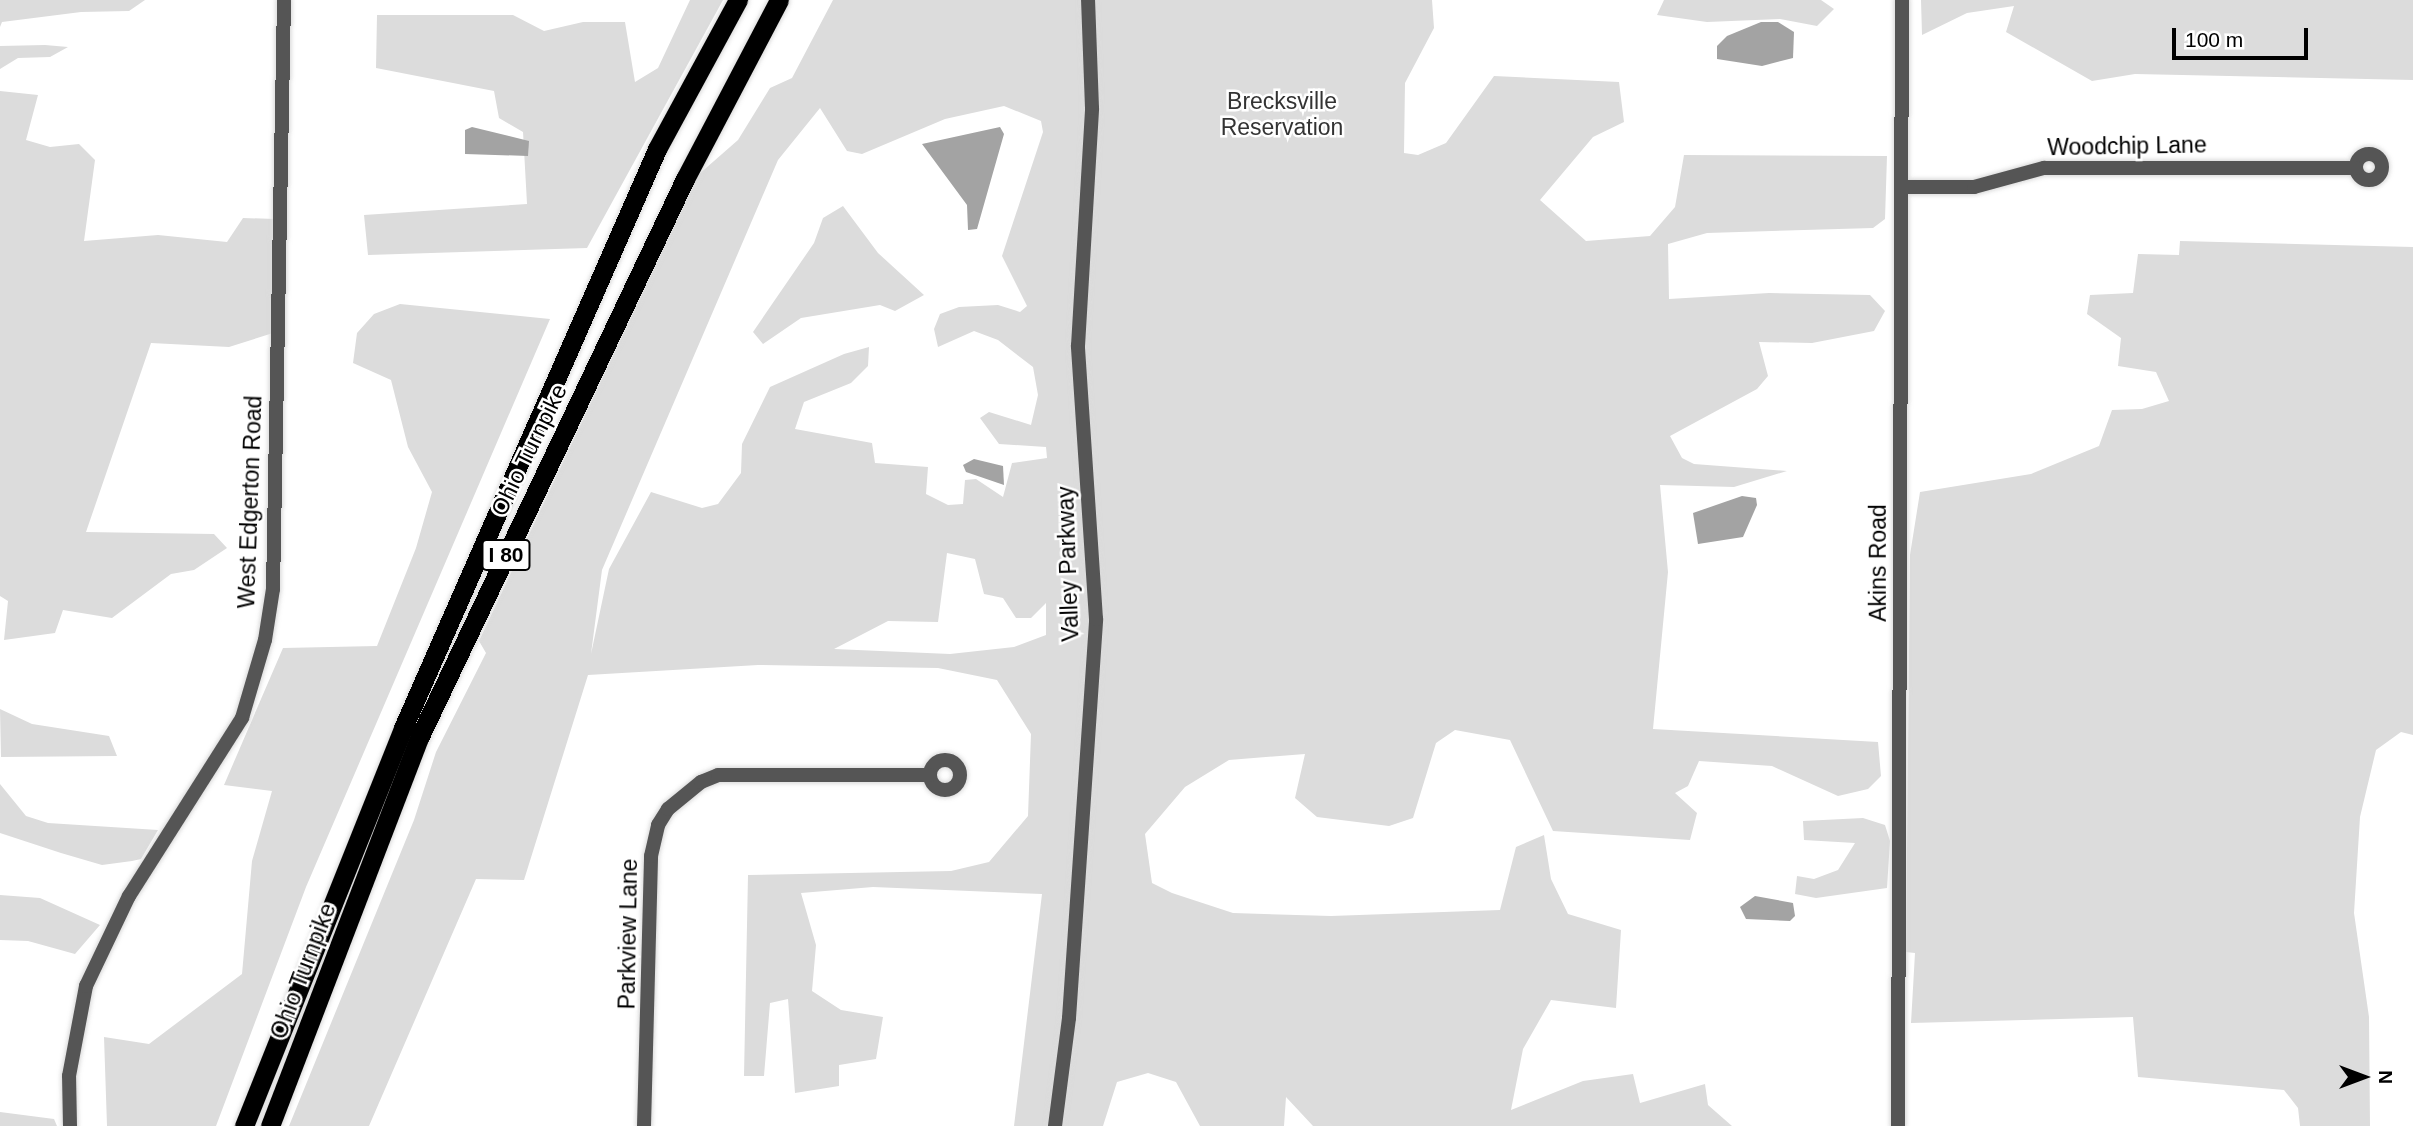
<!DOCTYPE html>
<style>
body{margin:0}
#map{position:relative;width:2413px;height:1126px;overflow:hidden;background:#fff;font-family:Helvetica,sans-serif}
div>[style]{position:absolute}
.green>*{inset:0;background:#dcdcdc}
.water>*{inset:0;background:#a3a3a3}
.roads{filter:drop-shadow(0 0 2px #dbdbdb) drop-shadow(0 0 2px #dbdbdb)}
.minor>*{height:14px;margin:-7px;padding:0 7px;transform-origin:7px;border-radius:7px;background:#555}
.minor>.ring{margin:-7px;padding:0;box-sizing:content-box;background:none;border:14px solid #555;border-radius:50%}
.highway>*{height:19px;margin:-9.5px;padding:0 9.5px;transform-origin:9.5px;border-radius:9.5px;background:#000}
span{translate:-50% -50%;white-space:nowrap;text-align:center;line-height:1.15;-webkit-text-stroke:5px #fff;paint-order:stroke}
.shield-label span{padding:2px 5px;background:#fff;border:2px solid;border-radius:5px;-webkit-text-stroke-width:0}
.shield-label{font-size:21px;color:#000;font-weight:700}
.park-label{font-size:23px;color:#333}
.street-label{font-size:23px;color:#000}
.north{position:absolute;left:2329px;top:1042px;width:70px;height:70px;-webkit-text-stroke:5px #fff;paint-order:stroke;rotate:90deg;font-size:19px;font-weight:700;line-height:28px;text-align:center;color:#000}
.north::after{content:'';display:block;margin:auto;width:24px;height:32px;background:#000;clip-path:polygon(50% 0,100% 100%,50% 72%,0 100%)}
.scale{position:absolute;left:2172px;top:28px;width:136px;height:32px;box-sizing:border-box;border:4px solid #000;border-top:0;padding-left:9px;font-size:21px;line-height:24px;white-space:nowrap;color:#000;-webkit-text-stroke:5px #fff;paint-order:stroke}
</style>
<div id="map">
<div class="green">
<i style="clip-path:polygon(0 0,145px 0,129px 11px,81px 12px,2px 22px,0 27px)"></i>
<i style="clip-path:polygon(690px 0,723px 0,587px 248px,368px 255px,364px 215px,527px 204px,523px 132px,499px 118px,494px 91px,376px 68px,377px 15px,513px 15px,544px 31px,583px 22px,625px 22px,635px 82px,658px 68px)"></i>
<i style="clip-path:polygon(evenodd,833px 0,1432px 0,1434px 28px,1405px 83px,1404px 153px,1418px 155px,1446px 143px,1494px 76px,1619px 82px,1624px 122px,1593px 137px,1540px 200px,1586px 241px,1650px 236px,1675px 207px,1684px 155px,1887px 156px,1885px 219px,1873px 228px,1707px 233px,1668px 244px,1669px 299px,1769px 293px,1870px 295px,1885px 311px,1874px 331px,1812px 343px,1759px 342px,1768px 376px,1757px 389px,1670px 436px,1682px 458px,1694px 464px,1787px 471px,1734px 487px,1660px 485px,1668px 572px,1653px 729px,1878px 742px,1881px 776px,1868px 789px,1838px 796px,1772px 766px,1699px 761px,1688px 786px,1675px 793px,1697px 813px,1690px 840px,1553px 831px,1510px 740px,1455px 730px,1436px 743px,1413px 818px,1389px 826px,1317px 817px,1295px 798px,1305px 754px,1229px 760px,1185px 787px,1145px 834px,1152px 883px,1172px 893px,1233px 913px,1331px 916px,1500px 910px,1516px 847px,1544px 835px,1551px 879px,1568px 914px,1621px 930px,1616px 1008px,1551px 1000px,1523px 1049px,1511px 1110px,1583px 1081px,1633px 1074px,1640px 1103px,1705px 1084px,1708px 1105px,1732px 1126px,1313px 1126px,1286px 1097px,1284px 1126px,1200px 1126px,1176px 1082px,1148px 1073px,1117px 1082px,1103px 1126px,1014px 1126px,1042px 894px,873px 887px,801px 893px,816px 945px,812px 991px,841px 1010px,883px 1017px,876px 1059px,839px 1065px,839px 1086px,795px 1093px,788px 999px,770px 1003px,764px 1076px,744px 1076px,748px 875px,951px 871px,989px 862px,1028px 816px,1031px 734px,997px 680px,938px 668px,758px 665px,588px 675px,524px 880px,476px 879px,369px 1126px,289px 1126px,414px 820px,436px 752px,486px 653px,479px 641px,698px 175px,738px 140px,770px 88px,792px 78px,833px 0,1004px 106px,1041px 121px,1043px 132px,1002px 256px,1027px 306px,1020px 312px,998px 305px,959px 307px,940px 314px,934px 329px,938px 347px,974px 331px,998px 340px,1033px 367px,1038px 395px,1031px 425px,989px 412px,980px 418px,999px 444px,1046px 447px,1047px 458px,1012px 463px,1003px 497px,976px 479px,965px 480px,963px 504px,948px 505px,926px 494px,928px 467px,875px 463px,872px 443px,795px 429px,804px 402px,851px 383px,868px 366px,869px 347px,844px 354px,770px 387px,742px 444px,741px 473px,718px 504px,702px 508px,651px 492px,609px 569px,591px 654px,602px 570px,778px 160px,820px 108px,847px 151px,862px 154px,945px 119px,1004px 106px,833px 0,947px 553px,975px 559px,984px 594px,1003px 598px,1016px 618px,1031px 618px,1046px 603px,1046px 635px,1014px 647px,950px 654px,834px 649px,888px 621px,938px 622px,947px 553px)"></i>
<i style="clip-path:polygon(1664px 0,1821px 0,1834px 9px,1817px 26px,1780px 19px,1707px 22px,1657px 15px)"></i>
<i style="clip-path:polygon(1921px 0,2413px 0,2413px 80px,2135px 74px,2092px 81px,2006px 32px,2014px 6px,1967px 13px,1922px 35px)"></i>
<i style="clip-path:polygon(0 46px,45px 45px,68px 47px,50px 57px,18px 58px,0 69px)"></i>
<i style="clip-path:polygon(0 91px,38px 95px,26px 140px,50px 147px,79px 144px,95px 160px,84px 241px,158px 235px,227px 242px,243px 218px,275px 219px,273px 333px,229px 347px,151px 343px,86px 532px,214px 534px,227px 548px,194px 570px,171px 574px,112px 618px,63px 610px,55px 633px,4px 640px,8px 601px,0 596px)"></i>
<i style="clip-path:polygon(843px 206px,878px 253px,924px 295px,895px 311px,880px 305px,801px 318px,763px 344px,753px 332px,814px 243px,823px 218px)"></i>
<i style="clip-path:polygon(2180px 241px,2413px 247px,2413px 735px,2401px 732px,2376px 750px,2360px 817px,2354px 913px,2369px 1017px,2370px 1126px,2300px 1126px,2298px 1108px,2284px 1090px,2138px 1077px,2133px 1017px,1911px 1023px,1915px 953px,1906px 952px,1910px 555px,1920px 492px,2031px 474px,2099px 446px,2112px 410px,2142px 409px,2169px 401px,2156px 372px,2118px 366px,2121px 338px,2087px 314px,2090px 295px,2133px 293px,2138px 254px,2179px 255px)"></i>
<i style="clip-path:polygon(400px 304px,550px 319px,306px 887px,216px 1126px,107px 1126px,104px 1037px,149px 1044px,242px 974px,252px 861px,272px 791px,224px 785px,283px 648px,377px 646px,416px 548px,432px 492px,408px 447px,391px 380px,353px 363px,357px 333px,374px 314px)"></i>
<i style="clip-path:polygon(0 709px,32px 724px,109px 736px,117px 756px,1px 757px)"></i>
<i style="clip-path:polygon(0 784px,26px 816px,48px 823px,158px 830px,141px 859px,132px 861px,102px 865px,61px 853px,0 833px)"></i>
<i style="clip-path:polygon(1863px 818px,1885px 825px,1890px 841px,1887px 888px,1816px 898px,1795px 894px,1797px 876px,1814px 879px,1838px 870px,1855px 843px,1804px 840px,1803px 821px)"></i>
<i style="clip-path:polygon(0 895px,40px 898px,100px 925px,75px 954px,28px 941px,0 940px)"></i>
<i style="clip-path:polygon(0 1112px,54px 1119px,57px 1126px,0 1126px)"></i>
</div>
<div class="water">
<i style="clip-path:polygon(1761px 22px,1778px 22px,1794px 32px,1793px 58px,1762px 66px,1717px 59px,1717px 46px,1727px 36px)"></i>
<i style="clip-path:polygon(472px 127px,529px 141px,528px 156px,465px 154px,465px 130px)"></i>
<i style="clip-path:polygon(1000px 127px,1004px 134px,977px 229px,968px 230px,967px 205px,922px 144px)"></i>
<i style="clip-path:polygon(974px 459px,1003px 466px,1004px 485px,966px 472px,963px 465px)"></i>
<i style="clip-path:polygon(1742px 496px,1756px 498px,1757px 505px,1743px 537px,1698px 544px,1693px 513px)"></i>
<i style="clip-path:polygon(1755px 896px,1793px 903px,1795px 916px,1790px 921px,1746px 919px,1740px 907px)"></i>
</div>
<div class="roads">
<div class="minor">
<i class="ring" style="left:2356px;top:154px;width:12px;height:12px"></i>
<i style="left:1901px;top:187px;width:73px"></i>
<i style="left:1974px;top:187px;width:73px;rotate:-15.2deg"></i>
<i style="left:2044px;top:168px;width:312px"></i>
<i class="ring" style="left:930px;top:760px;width:16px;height:16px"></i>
<i style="left:70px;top:1126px;width:50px;rotate:-91.1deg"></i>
<i style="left:69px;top:1076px;width:92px;rotate:-79.3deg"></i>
<i style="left:86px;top:986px;width:100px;rotate:-64.5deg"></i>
<i style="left:129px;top:896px;width:211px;rotate:-57.6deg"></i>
<i style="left:242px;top:718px;width:81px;rotate:-73.6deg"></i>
<i style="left:265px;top:640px;width:52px;rotate:-81.1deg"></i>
<i style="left:273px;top:589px;width:589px;rotate:-88.93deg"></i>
<i style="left:644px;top:1126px;width:270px;rotate:-88.5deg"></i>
<i style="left:651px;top:856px;width:32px;rotate:-77deg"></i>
<i style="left:658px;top:825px;width:19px;rotate:-58deg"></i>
<i style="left:668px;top:809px;width:43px;rotate:-39.3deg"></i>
<i style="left:701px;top:782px;width:18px;rotate:-22deg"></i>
<i style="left:718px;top:775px;width:212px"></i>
<i style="left:1055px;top:1126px;width:109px;rotate:-82.6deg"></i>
<i style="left:1069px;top:1018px;width:400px;rotate:-86.1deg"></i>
<i style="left:1096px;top:619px;width:274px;rotate:-93.8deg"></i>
<i style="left:1078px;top:346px;width:238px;rotate:-86.6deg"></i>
<i style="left:1092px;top:108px;width:108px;rotate:-92.1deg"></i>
<i style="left:1898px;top:1126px;width:1126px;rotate:-89.8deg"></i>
</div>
<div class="highway">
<i style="left:244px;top:1126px;width:429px;rotate:-68.2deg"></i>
<i style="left:403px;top:728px;width:632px;rotate:-66.31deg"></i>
<i style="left:657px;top:149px;width:170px;rotate:-61.5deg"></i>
<i style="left:270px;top:1126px;width:418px;rotate:-69deg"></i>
<i style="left:420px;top:736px;width:617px;rotate:-64.56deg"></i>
<i style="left:685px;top:179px;width:202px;rotate:-62.3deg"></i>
</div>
</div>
<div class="shield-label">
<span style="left:506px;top:555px">I 80</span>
</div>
<div class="park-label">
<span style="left:1282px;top:114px">Brecksville<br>Reservation</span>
</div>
<div class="street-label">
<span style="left:2127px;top:146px;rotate:-1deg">Woodchip Lane</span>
<span style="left:529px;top:450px;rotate:-64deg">Ohio Turnpike</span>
<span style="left:250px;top:502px;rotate:-88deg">West Edgerton Road</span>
<span style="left:1878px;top:563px;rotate:-90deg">Akins Road</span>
<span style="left:1068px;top:564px;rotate:-92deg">Valley Parkway</span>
<span style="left:628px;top:934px;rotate:-89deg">Parkview Lane</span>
<span style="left:303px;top:971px;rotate:-69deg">Ohio Turnpike</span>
</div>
<div class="north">N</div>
<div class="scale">100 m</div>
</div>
